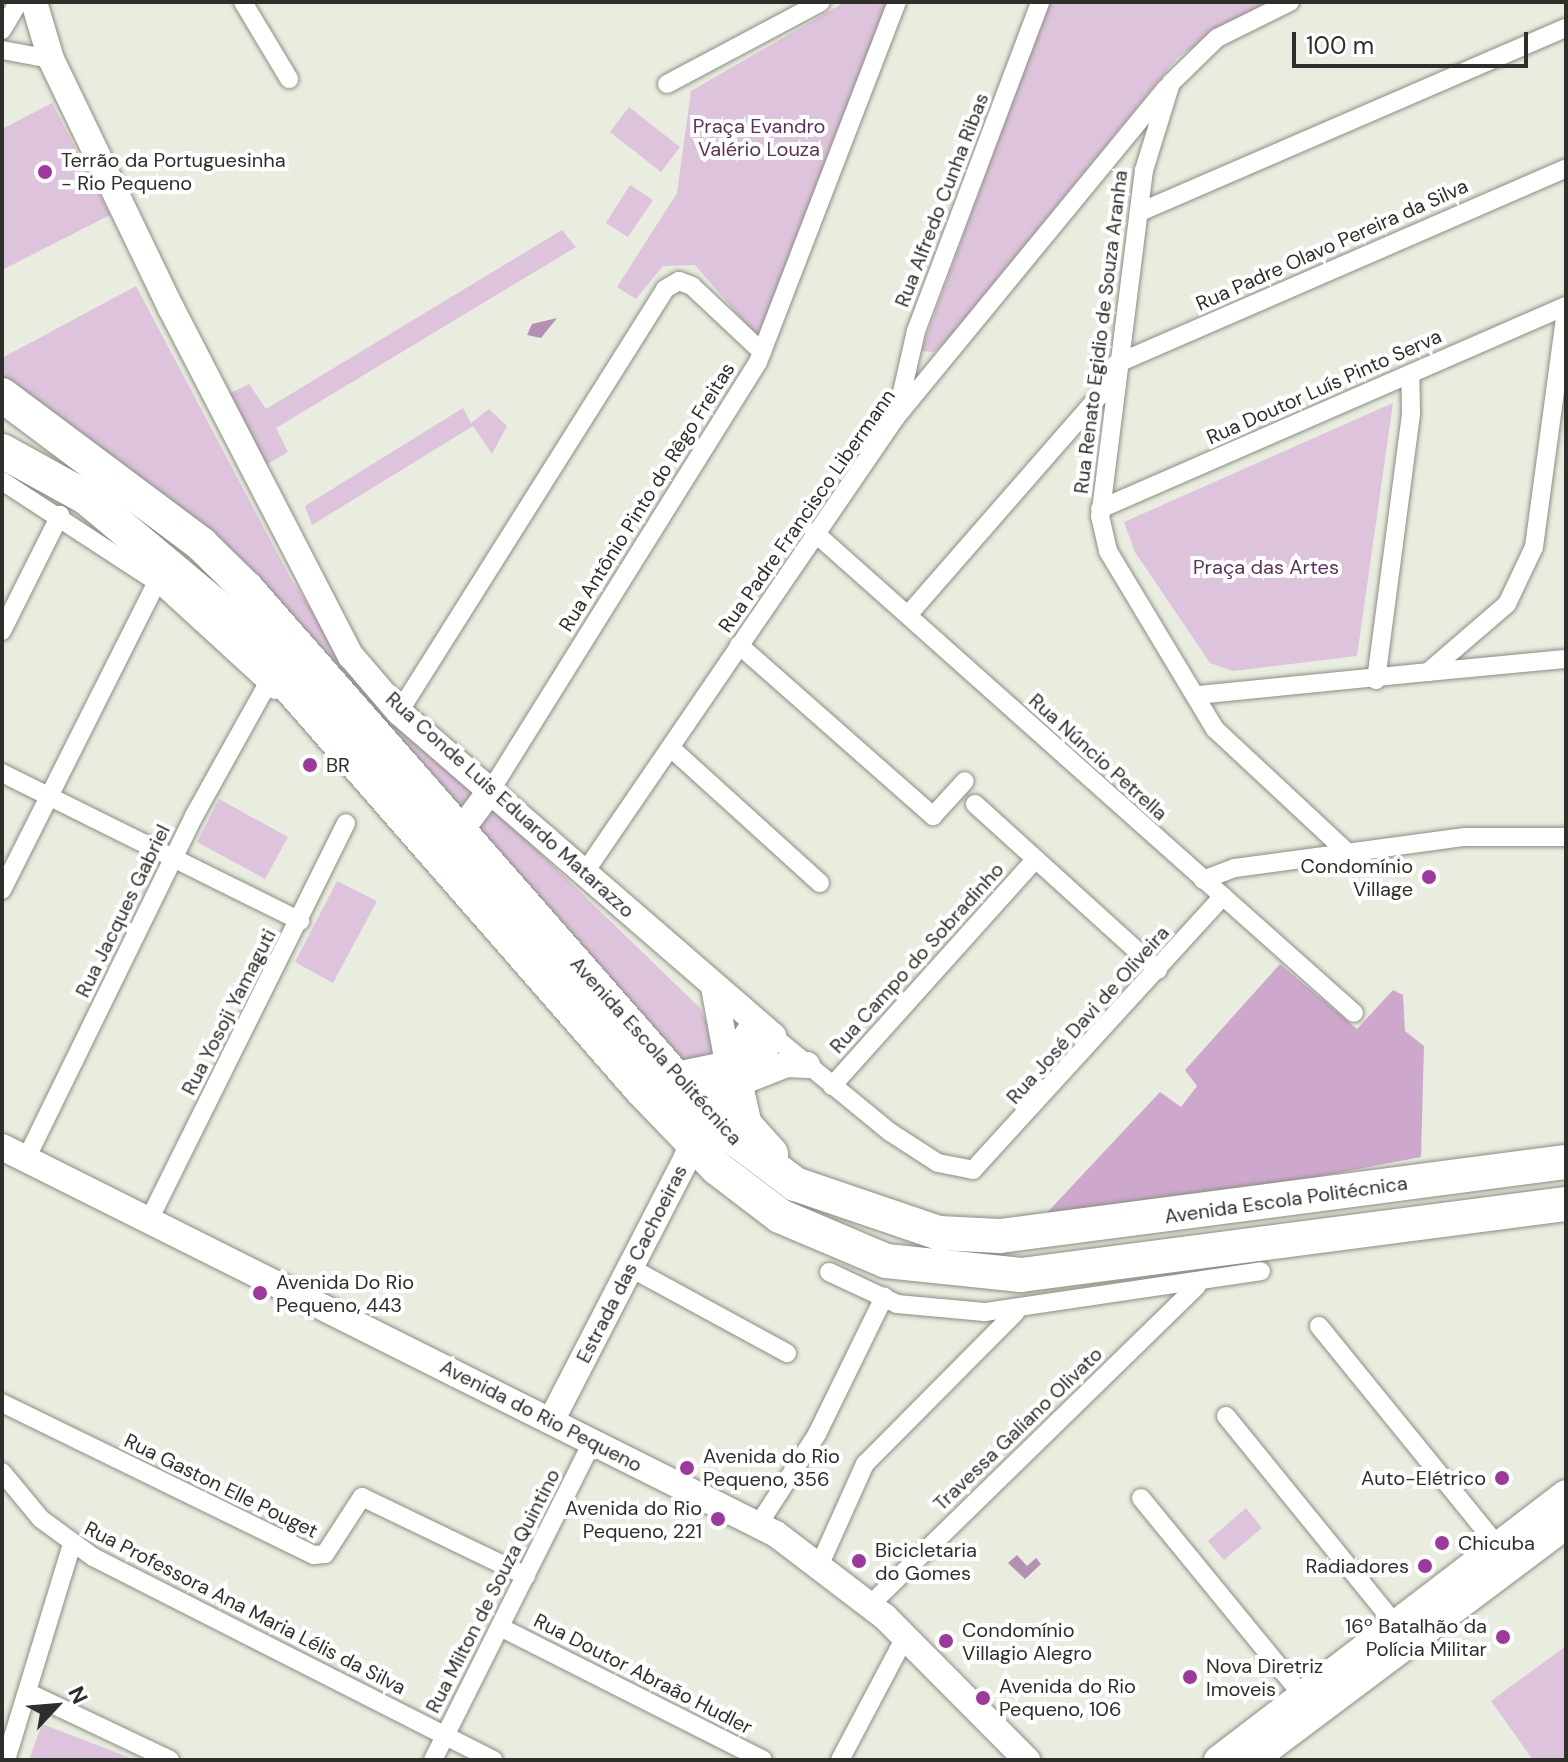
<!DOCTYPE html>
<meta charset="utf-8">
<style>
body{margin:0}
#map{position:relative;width:1568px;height:1762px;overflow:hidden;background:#e9eddf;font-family:"DM Sans",sans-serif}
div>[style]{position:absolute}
.green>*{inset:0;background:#ddc3dc}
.forest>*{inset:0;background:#cda8cc}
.water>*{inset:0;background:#b590b4}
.roads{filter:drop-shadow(0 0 2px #8a8e81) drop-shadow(0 0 2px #8a8e81)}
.street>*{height:18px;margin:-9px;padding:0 9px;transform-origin:9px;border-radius:9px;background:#fff}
.secondary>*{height:26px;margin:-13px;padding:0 13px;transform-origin:13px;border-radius:13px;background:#fff}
.primary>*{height:28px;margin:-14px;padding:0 14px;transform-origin:14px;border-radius:14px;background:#fff}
.highway>*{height:34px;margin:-17px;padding:0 17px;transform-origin:17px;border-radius:17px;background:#fff}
.dots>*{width:22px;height:22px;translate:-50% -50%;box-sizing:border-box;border:4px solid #fff;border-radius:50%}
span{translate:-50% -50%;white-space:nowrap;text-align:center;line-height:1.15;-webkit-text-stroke:8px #fff;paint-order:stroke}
.park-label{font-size:20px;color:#5d2f5d}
.poi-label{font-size:20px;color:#2e2f2a}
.left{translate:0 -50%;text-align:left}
.right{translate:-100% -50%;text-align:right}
.street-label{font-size:20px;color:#2e2f2a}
.frame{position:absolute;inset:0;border:4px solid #2e2f2a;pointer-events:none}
.north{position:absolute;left:16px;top:1666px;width:80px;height:80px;-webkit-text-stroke:6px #fff;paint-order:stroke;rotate:64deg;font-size:22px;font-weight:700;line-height:32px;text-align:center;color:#2e2f2a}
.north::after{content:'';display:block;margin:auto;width:28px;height:36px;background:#2e2f2a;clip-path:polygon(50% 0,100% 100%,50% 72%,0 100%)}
.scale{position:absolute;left:1292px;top:32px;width:236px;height:36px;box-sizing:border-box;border:4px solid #2e2f2a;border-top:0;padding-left:10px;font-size:24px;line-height:28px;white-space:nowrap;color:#2e2f2a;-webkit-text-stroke:6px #fff;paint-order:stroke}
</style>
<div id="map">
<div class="green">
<i style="clip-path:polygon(845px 2px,888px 2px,761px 341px,695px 265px,663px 266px,636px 299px,617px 287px,677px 193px,691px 91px)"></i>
<i style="clip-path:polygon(1049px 2px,1266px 2px,1178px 57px,948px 339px,934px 352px,921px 351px)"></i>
<i style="clip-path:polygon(52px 103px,110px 215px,2px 270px,2px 129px)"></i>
<i style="clip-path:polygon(629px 107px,680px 147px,661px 172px,610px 132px)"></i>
<i style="clip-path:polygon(630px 185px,653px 200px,628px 237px,606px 223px)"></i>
<i style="clip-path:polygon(562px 230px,576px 247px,276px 428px,288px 452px,264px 466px,228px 394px,249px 384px,266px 409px)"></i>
<i style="clip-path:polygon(136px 286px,292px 581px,355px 674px,700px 1008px,714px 1040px,711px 1071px,686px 1074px,190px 515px,2px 377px,2px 358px)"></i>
<i style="clip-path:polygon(1393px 403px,1357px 656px,1233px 671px,1210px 663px,1135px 552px,1124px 522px)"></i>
<i style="clip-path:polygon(463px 408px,471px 423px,489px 409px,507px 426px,492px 454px,473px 426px,312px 525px,305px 506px)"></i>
<i style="clip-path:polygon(219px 799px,288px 837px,265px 879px,197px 842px)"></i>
<i style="clip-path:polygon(337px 881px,377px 901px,333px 983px,295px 962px)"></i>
<i style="clip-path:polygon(1246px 1508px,1262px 1528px,1224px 1560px,1208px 1541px)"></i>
<i style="clip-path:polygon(1566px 1646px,1566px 1760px,1533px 1760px,1491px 1701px)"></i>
<i style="clip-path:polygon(42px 1724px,136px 1760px,29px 1760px)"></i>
</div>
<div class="forest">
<i style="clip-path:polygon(1280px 964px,1357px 1029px,1393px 990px,1403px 995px,1405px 1031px,1424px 1046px,1421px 1157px,1197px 1200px,1042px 1218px,1160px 1092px,1181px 1107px,1197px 1086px,1185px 1070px)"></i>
</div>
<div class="water">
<i style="clip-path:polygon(557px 318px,541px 338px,527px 335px,532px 324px)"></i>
<i style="clip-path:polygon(1017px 1555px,1027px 1566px,1036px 1558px,1041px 1564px,1025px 1579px,1008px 1563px)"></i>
</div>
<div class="roads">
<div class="street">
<i style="left:243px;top:2px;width:90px;rotate:59.1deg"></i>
<i style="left:1290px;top:2px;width:81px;rotate:153.7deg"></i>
<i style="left:1217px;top:38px;width:64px;rotate:135.6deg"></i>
<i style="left:1171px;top:83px;width:91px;rotate:107.2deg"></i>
<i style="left:1144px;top:170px;width:349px;rotate:97.2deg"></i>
<i style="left:1100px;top:516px;width:36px;rotate:77deg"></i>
<i style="left:1108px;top:551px;width:208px;rotate:59deg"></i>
<i style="left:1215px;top:729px;width:180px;rotate:43deg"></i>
<i style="left:2px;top:30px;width:33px;rotate:-59deg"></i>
<i style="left:2px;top:50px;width:50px;rotate:10.4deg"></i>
<i style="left:667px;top:84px;width:174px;rotate:-28deg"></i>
<i style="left:1140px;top:212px;width:464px;rotate:-23.4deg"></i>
<i style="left:1116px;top:364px;width:491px;rotate:-23.5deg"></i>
<i style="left:897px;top:414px;width:85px;rotate:-77.1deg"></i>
<i style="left:916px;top:331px;width:352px;rotate:-69.3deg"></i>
<i style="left:2px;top:481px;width:185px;rotate:33.1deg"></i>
<i style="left:157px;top:582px;width:160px;rotate:42.5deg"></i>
<i style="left:1100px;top:509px;width:508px;rotate:-23.54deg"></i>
<i style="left:814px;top:532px;width:723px;rotate:41.69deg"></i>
<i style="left:908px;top:615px;width:313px;rotate:-48.9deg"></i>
<i style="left:2px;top:631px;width:130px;rotate:-63.4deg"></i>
<i style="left:739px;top:645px;width:259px;rotate:41.4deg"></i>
<i style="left:933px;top:816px;width:47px;rotate:-47.6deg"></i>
<i style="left:1428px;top:672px;width:139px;rotate:-5.4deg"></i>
<i style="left:1376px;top:680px;width:269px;rotate:-82.5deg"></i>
<i style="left:1411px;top:413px;width:39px;rotate:-91deg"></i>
<i style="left:1198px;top:695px;width:231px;rotate:-5.7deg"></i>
<i style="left:1428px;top:672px;width:104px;rotate:-40.7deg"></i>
<i style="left:1507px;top:604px;width:63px;rotate:-64.7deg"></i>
<i style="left:1534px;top:547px;width:240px;rotate:-82.3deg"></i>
<i style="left:399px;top:712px;width:500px;rotate:-57.8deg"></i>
<i style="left:665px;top:289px;width:16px;rotate:-30deg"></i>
<i style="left:679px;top:281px;width:14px;rotate:21deg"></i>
<i style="left:692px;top:286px;width:96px;rotate:43.3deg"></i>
<i style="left:671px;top:748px;width:201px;rotate:42.2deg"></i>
<i style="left:2px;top:773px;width:333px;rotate:26.4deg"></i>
<i style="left:491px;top:790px;width:504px;rotate:-58.04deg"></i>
<i style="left:758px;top:362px;width:386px;rotate:-68.9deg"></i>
<i style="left:975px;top:804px;width:247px;rotate:42.2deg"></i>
<i style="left:585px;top:872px;width:551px;rotate:-55.65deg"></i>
<i style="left:896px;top:417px;width:426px;rotate:-50.6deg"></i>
<i style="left:1203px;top:880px;width:34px;rotate:-21deg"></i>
<i style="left:1235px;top:868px;width:232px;rotate:-7.7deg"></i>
<i style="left:1465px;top:837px;width:101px"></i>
<i style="left:2px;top:890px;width:345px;rotate:-63.3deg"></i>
<i style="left:773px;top:1036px;width:151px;rotate:39.4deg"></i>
<i style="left:890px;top:1132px;width:57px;rotate:32.9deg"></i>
<i style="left:938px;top:1163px;width:36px;rotate:11deg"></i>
<i style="left:973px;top:1170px;width:371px;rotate:-47.6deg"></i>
<i style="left:832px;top:1086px;width:304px;rotate:-48.1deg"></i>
<i style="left:26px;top:1159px;width:382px;rotate:-63.9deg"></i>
<i style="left:194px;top:816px;width:150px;rotate:-60.9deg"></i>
<i style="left:149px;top:1220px;width:443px;rotate:-63.6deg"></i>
<i style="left:629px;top:1267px;width:180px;rotate:28.6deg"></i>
<i style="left:829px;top:1272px;width:75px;rotate:25.2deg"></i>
<i style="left:897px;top:1304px;width:88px;rotate:5.2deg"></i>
<i style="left:985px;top:1312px;width:279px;rotate:-8.4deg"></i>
<i style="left:1319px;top:1326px;width:284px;rotate:50.9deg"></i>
<i style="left:2px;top:1403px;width:347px;rotate:26deg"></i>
<i style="left:314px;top:1555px;width:11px;rotate:-5deg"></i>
<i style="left:325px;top:1554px;width:68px;rotate:-57deg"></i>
<i style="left:362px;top:1497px;width:182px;rotate:25.7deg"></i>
<i style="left:1226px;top:1416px;width:269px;rotate:50.9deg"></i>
<i style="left:2px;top:1472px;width:61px;rotate:50.3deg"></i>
<i style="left:41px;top:1519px;width:64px;rotate:36.2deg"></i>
<i style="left:93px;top:1557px;width:449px;rotate:26.9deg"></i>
<i style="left:1141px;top:1498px;width:256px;rotate:50.7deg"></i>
<i style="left:758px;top:1525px;width:108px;rotate:-57deg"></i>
<i style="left:817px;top:1434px;width:153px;rotate:-63.9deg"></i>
<i style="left:820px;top:1564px;width:110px;rotate:-65.8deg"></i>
<i style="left:865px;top:1464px;width:214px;rotate:-45.2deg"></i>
<i style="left:870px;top:1605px;width:457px;rotate:-44.3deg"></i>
<i style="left:502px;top:1628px;width:292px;rotate:26.8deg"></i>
<i style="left:29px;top:1693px;width:156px;rotate:25.4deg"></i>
<i style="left:6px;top:1760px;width:226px;rotate:-73deg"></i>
<i style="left:433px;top:1760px;width:356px;rotate:-63.4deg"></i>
<i style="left:840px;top:1760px;width:139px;rotate:-62.1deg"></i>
</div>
<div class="secondary">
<i style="left:34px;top:2px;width:59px;rotate:73.4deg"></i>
<i style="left:51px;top:59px;width:276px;rotate:64.3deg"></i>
<i style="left:171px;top:308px;width:392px;rotate:62.7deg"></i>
<i style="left:351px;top:656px;width:74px;rotate:49.4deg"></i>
<i style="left:399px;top:712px;width:495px;rotate:40.9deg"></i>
<i style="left:773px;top:1036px;width:88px;rotate:121.5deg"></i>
<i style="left:461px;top:830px;width:50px;rotate:-53.1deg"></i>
<i style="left:714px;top:987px;width:77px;rotate:79.6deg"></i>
<i style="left:749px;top:1079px;width:41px;rotate:-21.5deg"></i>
<i style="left:787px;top:1064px;width:20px;rotate:3deg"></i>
<i style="left:2px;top:1147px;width:865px;rotate:26.57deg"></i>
<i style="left:776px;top:1534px;width:137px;rotate:37.3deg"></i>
<i style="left:885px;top:1617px;width:202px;rotate:45.2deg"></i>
<i style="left:551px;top:1421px;width:295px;rotate:-62.7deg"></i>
<i style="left:686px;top:1159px;width:98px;rotate:-67.1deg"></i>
<i style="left:724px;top:1069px;width:57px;rotate:-55.8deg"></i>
</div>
<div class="primary">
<i style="left:1218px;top:1760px;width:438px;rotate:-37.4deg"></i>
<i style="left:1253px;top:1760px;width:391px;rotate:-36.9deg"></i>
</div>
<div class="highway">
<i style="left:2px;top:395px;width:249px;rotate:36.8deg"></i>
<i style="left:201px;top:544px;width:64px;rotate:44.4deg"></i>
<i style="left:247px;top:589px;width:713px;rotate:48.75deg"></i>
<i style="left:717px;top:1125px;width:98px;rotate:37.1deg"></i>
<i style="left:795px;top:1184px;width:152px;rotate:18.8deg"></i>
<i style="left:939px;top:1233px;width:61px;rotate:2.8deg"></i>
<i style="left:1000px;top:1236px;width:571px;rotate:-7.45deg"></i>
<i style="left:2px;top:451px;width:97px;rotate:28.9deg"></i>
<i style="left:87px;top:498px;width:184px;rotate:39.9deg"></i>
<i style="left:228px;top:616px;width:628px;rotate:48.87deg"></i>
<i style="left:641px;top:1089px;width:110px;rotate:46.1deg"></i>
<i style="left:717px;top:1168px;width:79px;rotate:37.3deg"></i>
<i style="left:780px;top:1216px;width:115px;rotate:23deg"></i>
<i style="left:886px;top:1261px;width:136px;rotate:5.9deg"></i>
<i style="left:1021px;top:1275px;width:550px;rotate:-7.42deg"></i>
<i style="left:677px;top:1079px;width:48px;rotate:-12deg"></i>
<i style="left:738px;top:1095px;width:31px;rotate:77deg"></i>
<i style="left:745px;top:1125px;width:39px;rotate:48deg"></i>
</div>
</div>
<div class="dots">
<i style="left:45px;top:172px;background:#9d399e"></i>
<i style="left:310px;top:765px;background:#9d399e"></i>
<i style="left:1429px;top:877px;background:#9d399e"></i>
<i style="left:260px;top:1293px;background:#9d399e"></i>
<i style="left:687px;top:1468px;background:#9d399e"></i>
<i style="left:1502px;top:1478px;background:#9d399e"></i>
<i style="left:718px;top:1519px;background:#9d399e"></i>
<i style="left:1442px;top:1543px;background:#9d399e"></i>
<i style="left:859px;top:1561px;background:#9d399e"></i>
<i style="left:1425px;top:1566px;background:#9d399e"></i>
<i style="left:1503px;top:1637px;background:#9d399e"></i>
<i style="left:946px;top:1641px;background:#9d399e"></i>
<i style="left:1190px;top:1677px;background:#9d399e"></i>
<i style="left:983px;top:1698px;background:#9d399e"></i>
</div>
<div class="park-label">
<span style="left:759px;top:138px">Praça Evandro<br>Valério Louza</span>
<span style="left:1266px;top:567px">Praça das Artes</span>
</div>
<div class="poi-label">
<span class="left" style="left:61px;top:172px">Terrão da Portuguesinha<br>- Rio Pequeno</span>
<span class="left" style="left:326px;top:765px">BR</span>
<span class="right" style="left:1413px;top:878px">Condomínio<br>Village</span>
<span class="left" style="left:276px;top:1294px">Avenida Do Rio<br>Pequeno, 443</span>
<span class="left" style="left:703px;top:1468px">Avenida do Rio<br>Pequeno, 356</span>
<span class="right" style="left:1486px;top:1478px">Auto-Elétrico</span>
<span class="right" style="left:702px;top:1520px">Avenida do Rio<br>Pequeno, 221</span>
<span class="left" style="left:1458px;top:1543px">Chicuba</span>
<span class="left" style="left:875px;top:1562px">Bicicletaria<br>do Gomes</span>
<span class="right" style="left:1409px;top:1566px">Radiadores</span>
<span class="right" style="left:1487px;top:1638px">16º Batalhão da<br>Polícia Militar</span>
<span class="left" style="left:962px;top:1642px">Condomínio<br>Villagio Alegro</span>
<span class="left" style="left:1206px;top:1678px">Nova Diretriz<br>Imoveis</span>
<span class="left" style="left:999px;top:1698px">Avenida do Rio<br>Pequeno, 106</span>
</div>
<div class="street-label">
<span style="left:942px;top:200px;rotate:-69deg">Rua Alfredo Cunha Ribas</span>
<span style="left:1332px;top:245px;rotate:-24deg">Rua Padre Olavo Pereira da Silva</span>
<span style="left:1101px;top:332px;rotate:-83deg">Rua Renato Egidio de Souza Aranha</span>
<span style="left:1324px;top:387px;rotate:-24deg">Rua Doutor Luís Pinto Serva</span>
<span style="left:647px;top:497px;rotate:-58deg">Rua Antônio Pinto do Rêgo Freitas</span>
<span style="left:807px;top:511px;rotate:-55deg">Rua Padre Francisco Libermann</span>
<span style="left:1098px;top:757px;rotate:42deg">Rua Núncio Petrella</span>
<span style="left:510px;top:805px;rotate:42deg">Rua Conde Luis Eduardo Matarazzo</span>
<span style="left:123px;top:911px;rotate:-64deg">Rua Jacques Gabriel</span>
<span style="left:917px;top:958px;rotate:-48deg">Rua Campo do Sobradinho</span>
<span style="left:229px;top:1012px;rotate:-63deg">Rua Yosoji Yamaguti</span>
<span style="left:1088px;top:1015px;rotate:-48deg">Rua José Davi de Oliveira</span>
<span style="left:656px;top:1051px;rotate:48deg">Avenida Escola Politécnica</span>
<span style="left:1286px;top:1200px;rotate:-8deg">Avenida Escola Politécnica</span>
<span style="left:632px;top:1264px;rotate:-63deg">Estrada das Cachoeiras</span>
<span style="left:541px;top:1416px;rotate:27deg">Avenida do Rio Pequeno</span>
<span style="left:1018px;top:1429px;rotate:-44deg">Travessa Galiano Olivato</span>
<span style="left:221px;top:1486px;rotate:26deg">Rua Gaston Elle Pouget</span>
<span style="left:493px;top:1591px;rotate:-63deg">Rua Milton de Souza Quintino</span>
<span style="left:245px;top:1608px;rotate:27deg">Rua Professora Ana Maria Lélis da Silva</span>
<span style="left:643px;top:1674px;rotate:27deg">Rua Doutor Abraão Hudler</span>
</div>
<div class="frame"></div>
<div class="north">N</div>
<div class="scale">100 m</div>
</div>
